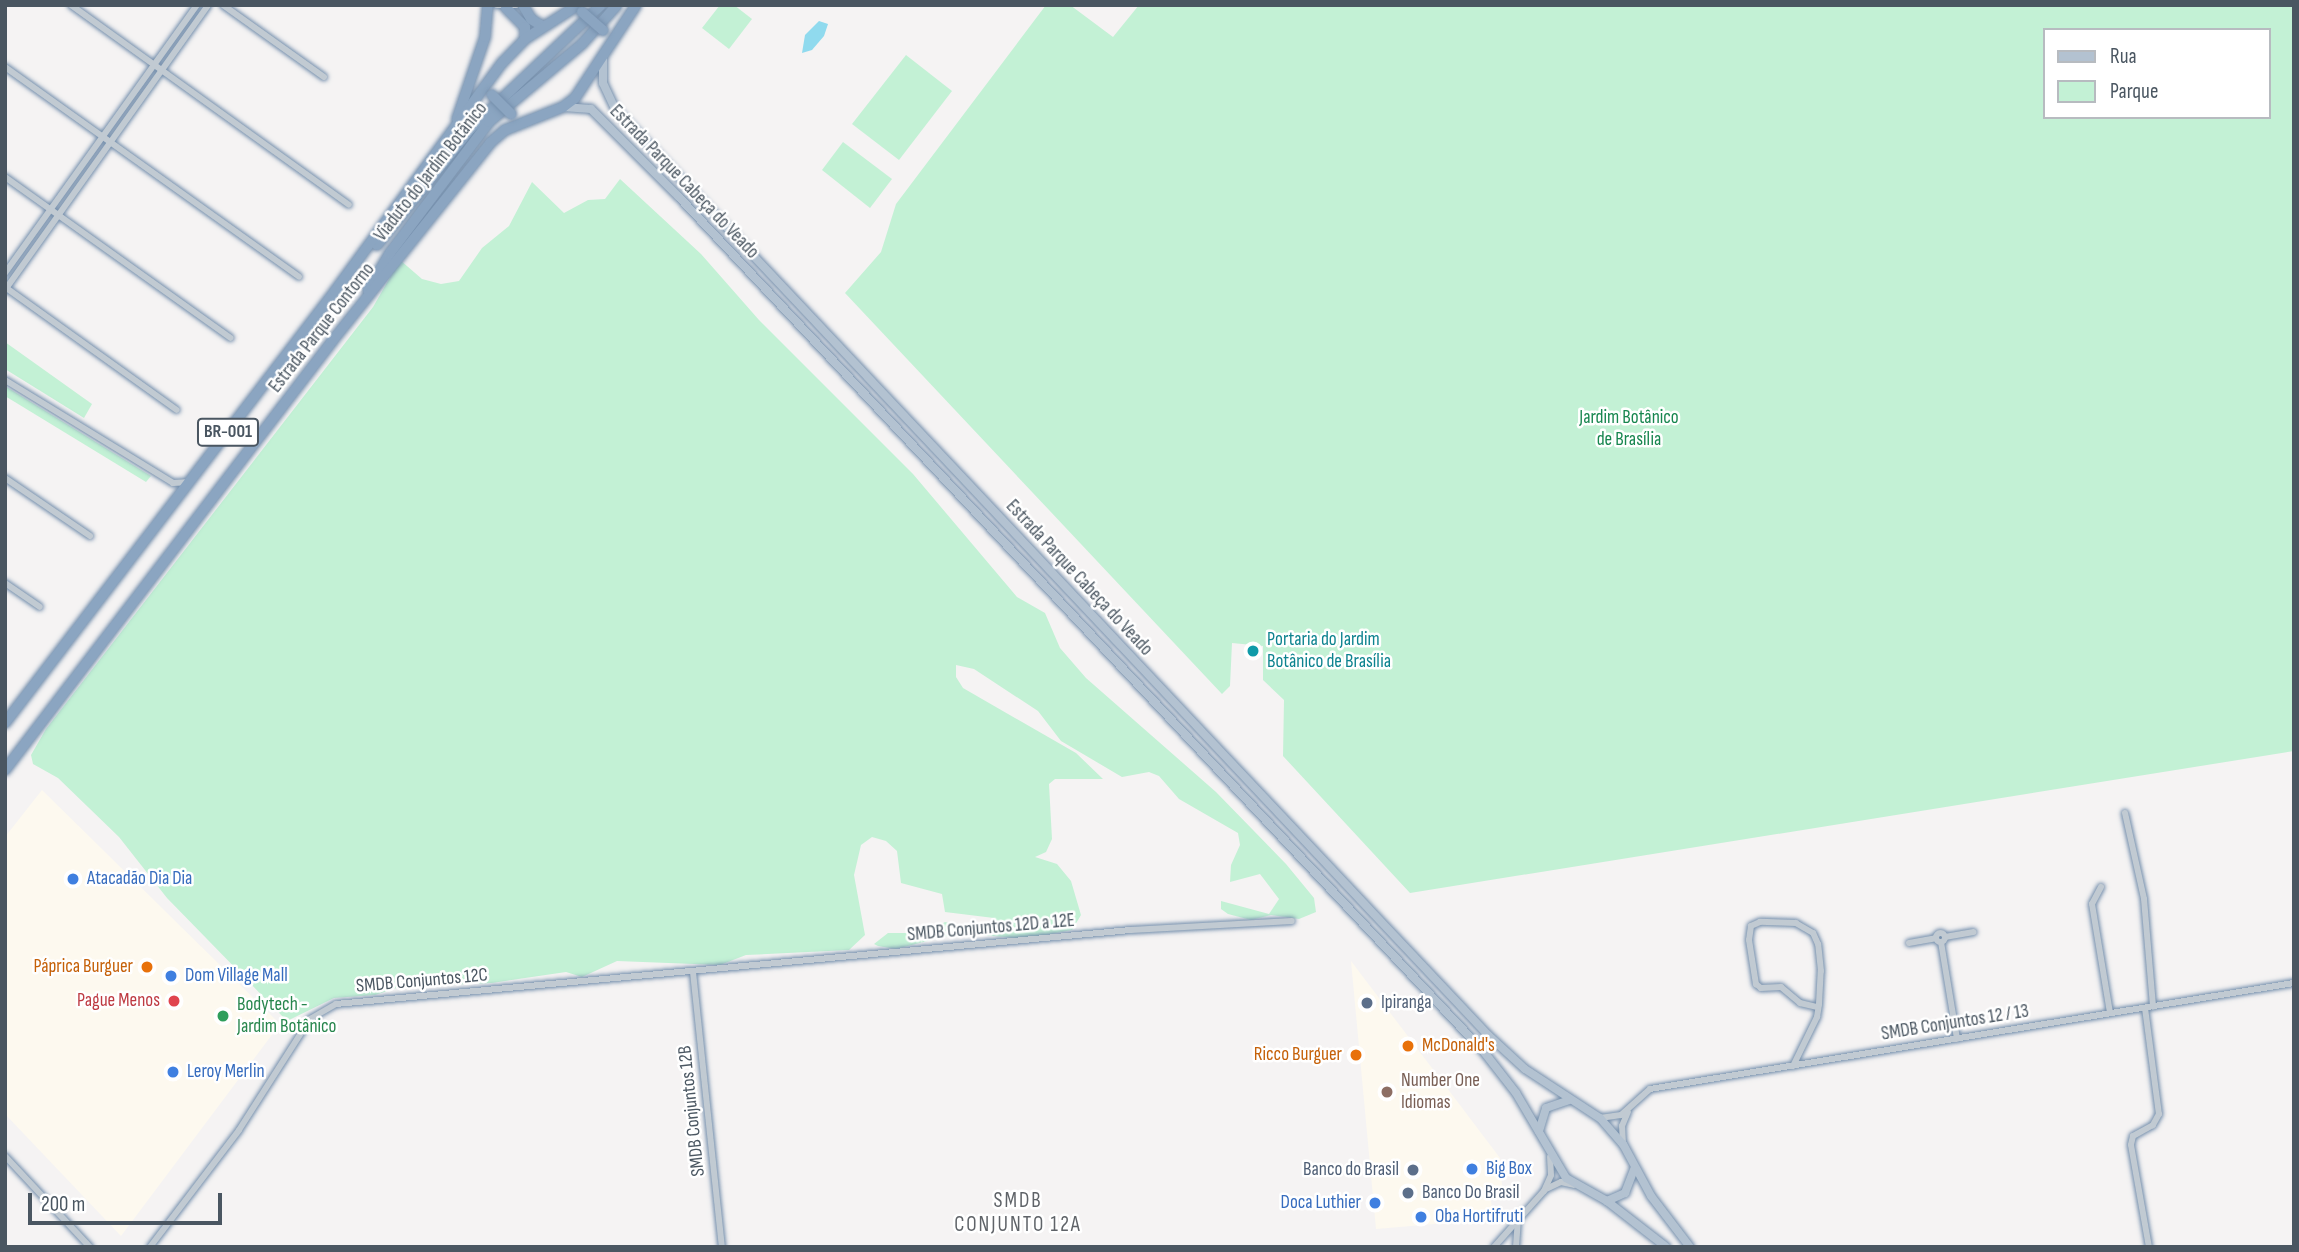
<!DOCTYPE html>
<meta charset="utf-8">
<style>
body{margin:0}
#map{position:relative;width:2299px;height:1252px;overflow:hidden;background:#f5f3f3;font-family:"Sofia Sans Condensed",sans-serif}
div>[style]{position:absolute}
.commercial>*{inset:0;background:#fdf9ef}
.green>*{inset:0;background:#c3f1d5}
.water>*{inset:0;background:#90daee}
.roads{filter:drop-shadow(0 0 2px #7690ad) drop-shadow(0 0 2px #7690ad)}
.minor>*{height:6px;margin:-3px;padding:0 3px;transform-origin:3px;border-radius:3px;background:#c1cad2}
.minor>.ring{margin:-3px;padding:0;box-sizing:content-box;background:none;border:6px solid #c1cad2;border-radius:50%}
.major>*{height:8px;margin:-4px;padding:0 4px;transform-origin:4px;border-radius:4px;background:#b3c2d1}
.highway>*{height:10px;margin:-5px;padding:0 5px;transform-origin:5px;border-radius:5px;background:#8ba5c1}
.bridges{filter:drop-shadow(0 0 2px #7690ad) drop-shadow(0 0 2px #7690ad)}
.highway-bridge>*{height:10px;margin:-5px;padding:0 5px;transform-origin:5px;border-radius:5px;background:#8ba5c1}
.dots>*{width:19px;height:19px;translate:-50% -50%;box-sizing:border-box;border:4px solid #fff;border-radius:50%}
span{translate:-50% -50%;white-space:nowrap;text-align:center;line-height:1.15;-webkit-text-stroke:5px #fff;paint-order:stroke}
.shield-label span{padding:2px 5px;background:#fff;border:2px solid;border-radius:5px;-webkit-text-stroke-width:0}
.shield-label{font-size:18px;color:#4a5661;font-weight:700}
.street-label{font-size:19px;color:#4a5661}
.park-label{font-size:19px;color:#17864f}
.culture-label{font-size:19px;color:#0d838f}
.left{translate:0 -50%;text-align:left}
.shop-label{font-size:19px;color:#366cbe}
.right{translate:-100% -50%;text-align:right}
.food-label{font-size:19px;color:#c56008}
.health-label{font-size:19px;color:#be3a42}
.service-label{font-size:19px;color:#4e5e75}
.leisure-label{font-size:19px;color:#27864d}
.education-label{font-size:19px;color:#785e54}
.neighbourhood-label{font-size:21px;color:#5f6368;letter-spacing:2px}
.frame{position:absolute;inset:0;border:7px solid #4a5661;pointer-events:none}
.legend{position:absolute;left:2043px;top:28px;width:228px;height:91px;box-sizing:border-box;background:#fff;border:2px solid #b7bbc0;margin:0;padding:9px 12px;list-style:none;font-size:21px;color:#4a5661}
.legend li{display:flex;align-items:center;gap:14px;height:35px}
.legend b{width:35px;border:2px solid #b7bbc0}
.scale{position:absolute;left:28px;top:1193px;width:194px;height:32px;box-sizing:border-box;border:4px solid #4a5661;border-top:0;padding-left:9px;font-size:21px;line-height:24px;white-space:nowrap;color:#4a5661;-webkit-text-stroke:5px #fff;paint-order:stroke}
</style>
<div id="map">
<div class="commercial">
<i style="clip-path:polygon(42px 790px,280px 1024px,121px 1236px,5px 1114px,5px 837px)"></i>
<i style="clip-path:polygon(1351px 961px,1500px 1158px,1503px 1199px,1491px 1200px,1493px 1219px,1376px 1229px)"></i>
</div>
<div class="green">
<i style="clip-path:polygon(720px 5px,734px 5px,752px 19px,729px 49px,702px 28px)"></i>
<i style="clip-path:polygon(evenodd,1046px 5px,1070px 5px,1113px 37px,1139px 5px,2294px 5px,2294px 751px,1410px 893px,1283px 756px,1284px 700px,1263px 680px,1263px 646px,1232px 643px,1230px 686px,1222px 694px,845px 293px,881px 252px,896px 204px,1046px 5px,2045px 30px,2269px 30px,2269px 117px,2045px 117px,2045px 30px)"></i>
<i style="clip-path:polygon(906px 55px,952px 91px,899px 160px,852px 124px)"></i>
<i style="clip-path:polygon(843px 142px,892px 179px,870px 208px,822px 170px)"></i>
<i style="clip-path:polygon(620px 179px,701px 254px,759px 320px,913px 474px,1017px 597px,1045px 613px,1060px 648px,1086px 678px,1216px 792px,1286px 864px,1314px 898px,1316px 912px,1299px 919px,1271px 915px,1251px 920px,1228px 914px,1221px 909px,1221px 901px,1269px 914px,1279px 899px,1260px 874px,1230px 882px,1231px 865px,1240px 845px,1238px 833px,1179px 799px,1159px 776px,1149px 772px,1122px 777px,1061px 741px,1038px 711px,974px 669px,956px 665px,956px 677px,963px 688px,1076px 753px,1103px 779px,1055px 779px,1049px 784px,1052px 839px,1046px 852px,1035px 857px,1057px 864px,1071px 881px,1081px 915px,1072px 930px,1025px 939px,959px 933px,896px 949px,878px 946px,874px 944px,888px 933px,926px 933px,945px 922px,988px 933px,1001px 928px,994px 918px,945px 912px,942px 894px,901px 883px,897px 851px,886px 841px,872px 837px,861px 845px,854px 875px,865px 935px,849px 950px,746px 955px,720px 965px,617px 961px,582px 977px,566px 972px,492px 983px,400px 987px,375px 995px,334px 998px,287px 1021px,167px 898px,119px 837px,58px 778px,33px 764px,31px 755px,46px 729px,373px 307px,400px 260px,422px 279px,441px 284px,459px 281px,482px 248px,509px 226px,532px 182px,564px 213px,588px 200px,605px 199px)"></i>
<i style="clip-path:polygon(5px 342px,92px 404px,84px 418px,5px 369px)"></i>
<i style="clip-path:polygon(5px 386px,151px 476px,146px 482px,5px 396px)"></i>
</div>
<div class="water">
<i style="clip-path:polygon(819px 21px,828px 24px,824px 36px,812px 50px,802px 53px,805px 35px)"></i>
</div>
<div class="roads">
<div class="minor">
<i style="left:71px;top:5px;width:342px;rotate:35.7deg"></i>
<i style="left:223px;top:5px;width:124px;rotate:35.5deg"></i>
<i style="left:497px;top:5px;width:19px"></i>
<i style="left:5px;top:67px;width:361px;rotate:35.5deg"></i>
<i style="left:5px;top:177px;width:277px;rotate:35.5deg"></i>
<i style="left:5px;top:273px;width:330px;rotate:-54.4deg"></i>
<i style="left:5px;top:287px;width:211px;rotate:35.6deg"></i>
<i style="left:5px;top:290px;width:350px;rotate:-54.5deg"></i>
<i style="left:5px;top:380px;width:197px;rotate:31.5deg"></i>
<i style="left:173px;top:483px;width:17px;rotate:-3deg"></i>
<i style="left:5px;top:478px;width:103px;rotate:34.3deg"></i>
<i style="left:5px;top:583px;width:42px;rotate:34.4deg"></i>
<i style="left:2125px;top:813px;width:88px;rotate:77.5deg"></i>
<i style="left:2144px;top:899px;width:108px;rotate:85.2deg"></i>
<i style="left:2101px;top:887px;width:19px;rotate:118deg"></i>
<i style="left:2092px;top:904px;width:110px;rotate:80.6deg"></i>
<i class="ring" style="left:1935.5px;top:932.5px;width:3px;height:3px"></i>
<i style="left:1945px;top:937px;width:29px;rotate:-10deg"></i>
<i style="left:1941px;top:942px;width:98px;rotate:80.6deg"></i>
<i style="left:1909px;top:943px;width:27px;rotate:-10deg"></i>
<i style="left:693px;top:972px;width:277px;rotate:84deg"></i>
<i style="left:2145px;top:1008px;width:107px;rotate:82.5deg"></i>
<i style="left:2159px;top:1114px;width:13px;rotate:119deg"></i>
<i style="left:2153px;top:1125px;width:23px;rotate:151deg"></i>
<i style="left:2133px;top:1136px;width:9px;rotate:103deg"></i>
<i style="left:2131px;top:1145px;width:104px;rotate:80deg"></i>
<i style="left:1793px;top:1066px;width:55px;rotate:-63.9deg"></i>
<i style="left:1817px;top:1017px;width:13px;rotate:-81deg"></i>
<i style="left:1819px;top:1004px;width:33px;rotate:-87deg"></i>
<i style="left:1821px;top:971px;width:27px;rotate:-96deg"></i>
<i style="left:1818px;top:944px;width:12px;rotate:-114deg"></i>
<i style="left:1813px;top:933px;width:20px;rotate:-150deg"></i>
<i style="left:1796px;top:923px;width:36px;rotate:-178deg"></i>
<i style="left:1760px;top:922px;width:10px;rotate:156deg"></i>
<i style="left:1751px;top:926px;width:14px;rotate:98deg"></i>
<i style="left:1749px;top:940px;width:45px;rotate:81deg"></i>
<i style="left:1756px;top:984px;width:6px;rotate:39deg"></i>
<i style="left:1761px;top:988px;width:20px;rotate:-3deg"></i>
<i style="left:1781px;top:987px;width:25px;rotate:40deg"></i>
<i style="left:1800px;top:1003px;width:18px;rotate:13deg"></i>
<i style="left:1600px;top:1118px;width:21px;rotate:-8deg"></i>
<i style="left:1621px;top:1115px;width:39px;rotate:-42deg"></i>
<i style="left:1650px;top:1089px;width:653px;rotate:-9.35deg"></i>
<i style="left:1623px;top:1144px;width:18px;rotate:-93deg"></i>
<i style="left:1622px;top:1126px;width:15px;rotate:-67deg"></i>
<i style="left:5px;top:1156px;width:125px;rotate:47deg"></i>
<i style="left:1546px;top:1189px;width:17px;rotate:-25deg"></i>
<i style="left:1561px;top:1182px;width:13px;rotate:13deg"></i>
<i style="left:150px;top:1247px;width:147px;rotate:-52.7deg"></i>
<i style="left:239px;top:1130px;width:132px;rotate:-57.4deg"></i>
<i style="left:310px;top:1019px;width:30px;rotate:-30deg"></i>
<i style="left:336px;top:1004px;width:798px;rotate:-5.32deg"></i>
<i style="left:1131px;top:930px;width:161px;rotate:-3.2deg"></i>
<i style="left:1494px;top:1247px;width:75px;rotate:-48.2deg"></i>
<i style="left:1544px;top:1191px;width:17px;rotate:-66deg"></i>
<i style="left:1551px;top:1175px;width:18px;rotate:-93deg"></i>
<i style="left:1516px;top:1247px;width:26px;rotate:-86deg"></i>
</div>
<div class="major">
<i style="left:603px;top:56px;width:27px;rotate:90deg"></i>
<i style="left:603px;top:83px;width:29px;rotate:65deg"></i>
<i style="left:615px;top:109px;width:1273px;rotate:46.69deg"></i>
<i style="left:1488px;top:1035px;width:50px;rotate:42.6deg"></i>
<i style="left:1525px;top:1069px;width:90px;rotate:33.2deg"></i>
<i style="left:1600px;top:1118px;width:35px;rotate:49deg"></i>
<i style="left:1623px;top:1144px;width:59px;rotate:61.7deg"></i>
<i style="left:1651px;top:1196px;width:64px;rotate:52.6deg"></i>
<i style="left:563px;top:107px;width:28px;rotate:4deg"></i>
<i style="left:591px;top:109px;width:123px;rotate:45deg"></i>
<i style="left:678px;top:196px;width:1176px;rotate:46.72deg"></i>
<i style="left:1484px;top:1052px;width:52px;rotate:52deg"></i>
<i style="left:1516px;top:1093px;width:99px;rotate:59.5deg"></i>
<i style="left:1566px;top:1178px;width:47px;rotate:29.3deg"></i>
<i style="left:1607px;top:1201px;width:20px;rotate:-24deg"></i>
<i style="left:1625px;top:1193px;width:26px;rotate:-69deg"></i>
<i style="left:1539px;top:1131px;width:24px;rotate:-73deg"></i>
<i style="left:1546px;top:1108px;width:24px;rotate:-19deg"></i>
<i style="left:1607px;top:1201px;width:75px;rotate:37.9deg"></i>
</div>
<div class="highway">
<i style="left:523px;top:5px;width:16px;rotate:60deg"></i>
<i style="left:531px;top:19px;width:13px;rotate:32deg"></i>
<i style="left:506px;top:8px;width:27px;rotate:45deg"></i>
<i style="left:525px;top:27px;width:12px;rotate:90deg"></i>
<i style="left:457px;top:119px;width:87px;rotate:-71.1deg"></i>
<i style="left:485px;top:37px;width:32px;rotate:-85deg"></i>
<i style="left:377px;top:245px;width:150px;rotate:-51.2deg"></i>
<i style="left:471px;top:128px;width:179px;rotate:-43.4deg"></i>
<i style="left:368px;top:290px;width:43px;rotate:-59.3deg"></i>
<i style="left:390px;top:253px;width:164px;rotate:-52.9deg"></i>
<i style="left:489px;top:122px;width:121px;rotate:-40deg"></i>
<i style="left:582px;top:44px;width:52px;rotate:-48.1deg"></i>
<i style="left:5px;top:723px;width:544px;rotate:-52.62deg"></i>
<i style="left:335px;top:291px;width:283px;rotate:-53.8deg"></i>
<i style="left:502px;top:63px;width:33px;rotate:-46deg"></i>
<i style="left:525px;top:39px;width:63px;rotate:-32.7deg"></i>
<i style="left:5px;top:770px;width:541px;rotate:-52.66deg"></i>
<i style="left:333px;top:340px;width:252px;rotate:-51.4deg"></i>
<i style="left:490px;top:143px;width:20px;rotate:-41deg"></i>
<i style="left:505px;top:130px;width:62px;rotate:-21.6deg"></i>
<i style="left:563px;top:107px;width:15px;rotate:-37deg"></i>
<i style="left:575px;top:98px;width:111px;rotate:-56.7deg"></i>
</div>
</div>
<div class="bridges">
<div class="highway-bridge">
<i style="left:582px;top:12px;width:28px;rotate:41deg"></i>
<i style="left:492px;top:95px;width:27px;rotate:45deg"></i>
</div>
</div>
<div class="dots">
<i style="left:1253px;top:651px;background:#0f9aa8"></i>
<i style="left:73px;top:879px;background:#3f7fe0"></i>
<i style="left:147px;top:967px;background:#e8710a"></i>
<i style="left:171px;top:976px;background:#3f7fe0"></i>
<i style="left:174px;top:1001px;background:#e0444e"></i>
<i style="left:1367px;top:1003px;background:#5c6f8a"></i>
<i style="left:223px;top:1016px;background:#2e9e5b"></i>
<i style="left:1408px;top:1046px;background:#e8710a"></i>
<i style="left:1356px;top:1055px;background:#e8710a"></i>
<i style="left:173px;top:1072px;background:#3f7fe0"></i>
<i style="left:1387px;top:1092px;background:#8d6e63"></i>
<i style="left:1472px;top:1169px;background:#3f7fe0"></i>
<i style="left:1413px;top:1170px;background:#5c6f8a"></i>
<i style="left:1408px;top:1193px;background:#5c6f8a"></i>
<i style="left:1375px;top:1203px;background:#3f7fe0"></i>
<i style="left:1421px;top:1217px;background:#3f7fe0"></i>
</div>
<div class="shield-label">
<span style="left:228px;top:432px">BR-001</span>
</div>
<div class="street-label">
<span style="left:431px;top:172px;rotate:-52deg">Viaduto do Jardim Botânico</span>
<span style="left:684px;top:182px;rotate:46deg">Estrada Parque Cabeça do Veado</span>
<span style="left:322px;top:328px;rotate:-52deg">Estrada Parque Contorno</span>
<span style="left:1079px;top:578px;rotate:47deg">Estrada Parque Cabeça do Veado</span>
<span style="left:991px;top:928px;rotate:-5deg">SMDB Conjuntos 12D a 12E</span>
<span style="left:422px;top:981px;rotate:-5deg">SMDB Conjuntos 12C</span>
<span style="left:1955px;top:1023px;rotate:-9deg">SMDB Conjuntos 12 / 13</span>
<span style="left:692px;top:1111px;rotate:-96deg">SMDB Conjuntos 12B</span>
</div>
<div class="park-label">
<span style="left:1629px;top:429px">Jardim Botânico<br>de Brasília</span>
</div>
<div class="culture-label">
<span class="left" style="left:1267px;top:651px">Portaria do Jardim<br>Botânico de Brasília</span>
</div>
<div class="shop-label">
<span class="left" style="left:87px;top:879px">Atacadão Dia Dia</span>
<span class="left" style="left:185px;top:976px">Dom Village Mall</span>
<span class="left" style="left:187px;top:1072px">Leroy Merlin</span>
<span class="left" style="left:1486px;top:1169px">Big Box</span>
<span class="right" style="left:1361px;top:1203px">Doca Luthier</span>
<span class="left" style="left:1435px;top:1217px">Oba Hortifruti</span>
</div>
<div class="food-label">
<span class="right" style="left:133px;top:967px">Páprica Burguer</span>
<span class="left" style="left:1422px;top:1046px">McDonald's</span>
<span class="right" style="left:1342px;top:1055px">Ricco Burguer</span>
</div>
<div class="health-label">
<span class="right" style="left:160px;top:1001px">Pague Menos</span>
</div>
<div class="service-label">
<span class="left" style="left:1381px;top:1003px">Ipiranga</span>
<span class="right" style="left:1399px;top:1170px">Banco do Brasil</span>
<span class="left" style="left:1422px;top:1193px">Banco Do Brasil</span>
</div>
<div class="leisure-label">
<span class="left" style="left:237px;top:1016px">Bodytech -<br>Jardim Botânico</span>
</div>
<div class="education-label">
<span class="left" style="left:1401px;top:1092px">Number One<br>Idiomas</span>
</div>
<div class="neighbourhood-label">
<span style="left:1018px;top:1213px">SMDB<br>CONJUNTO 12A</span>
</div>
<div class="frame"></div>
<ul class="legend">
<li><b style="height:9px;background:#b3c2d1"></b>Rua</li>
<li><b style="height:19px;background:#c3f1d5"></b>Parque</li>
</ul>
<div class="scale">200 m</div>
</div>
